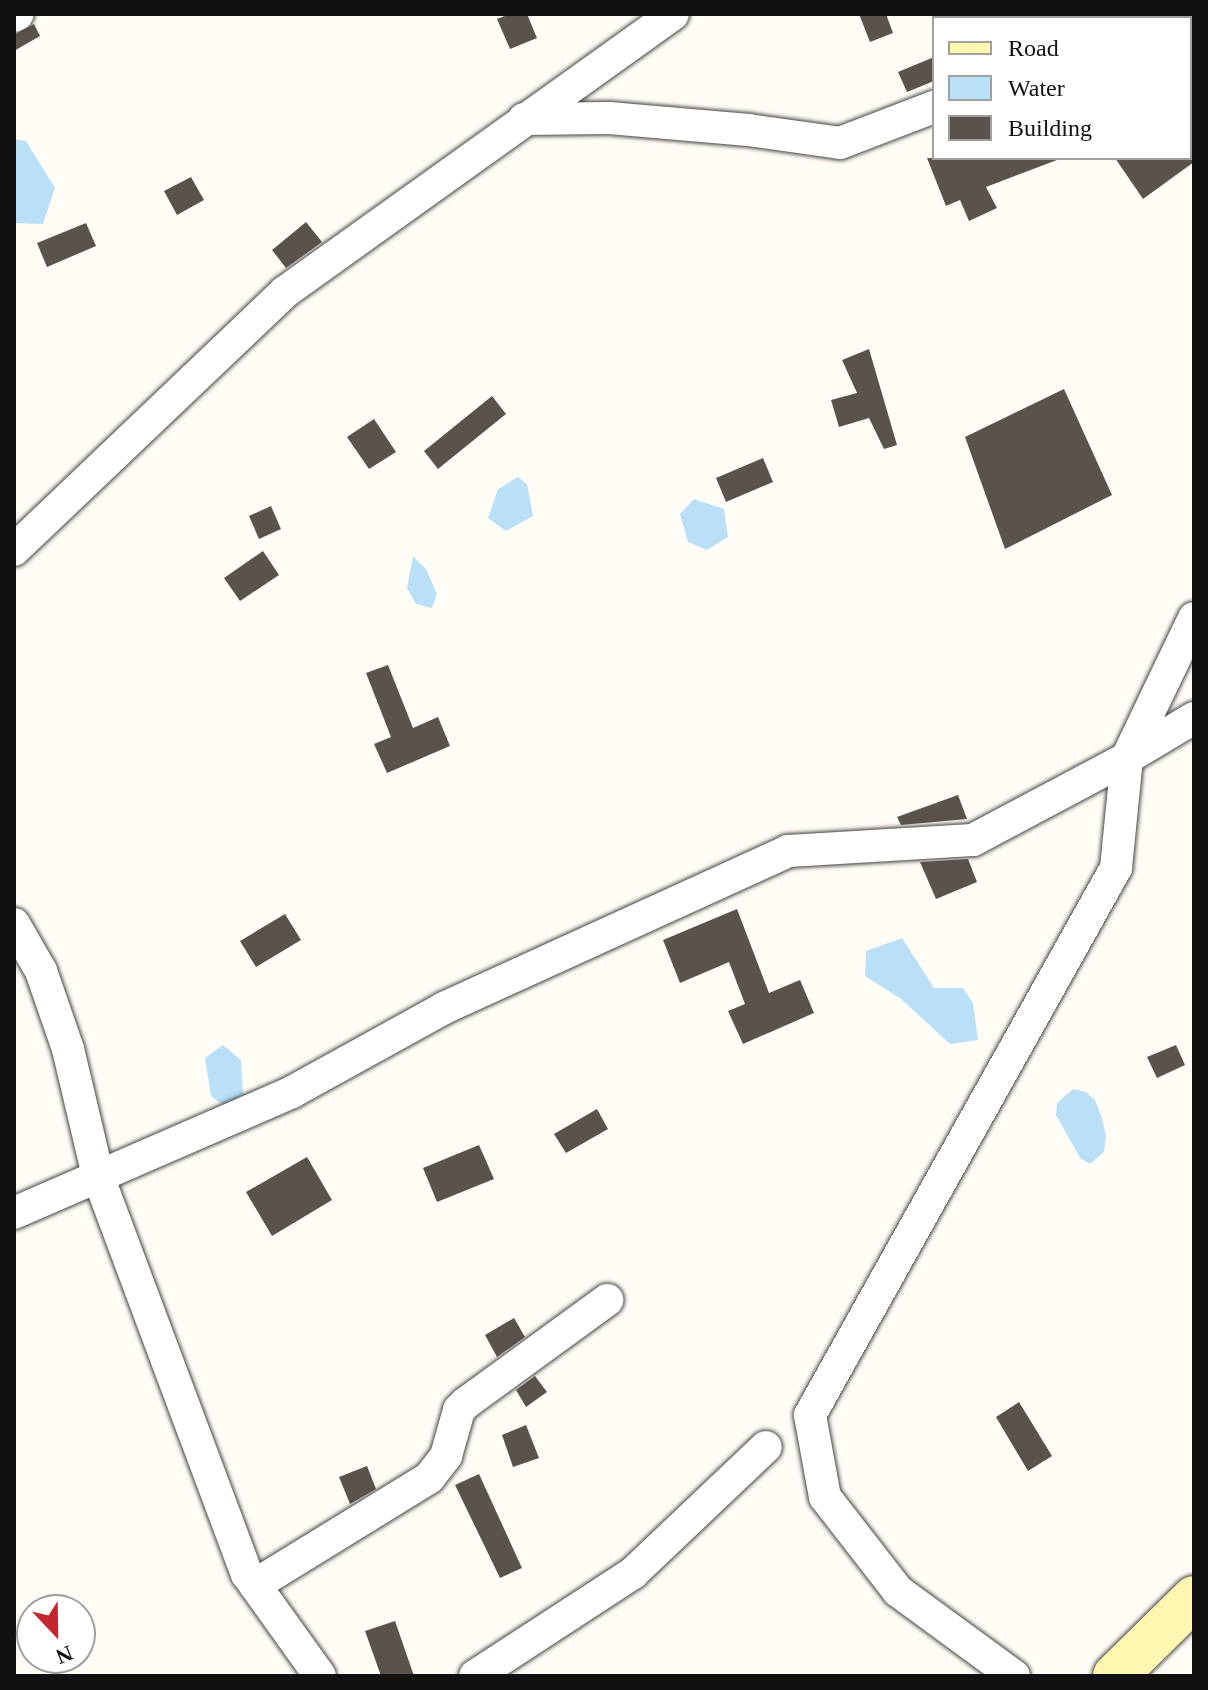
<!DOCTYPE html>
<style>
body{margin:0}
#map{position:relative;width:1208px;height:1690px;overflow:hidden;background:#fffdf5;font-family:Georgia,serif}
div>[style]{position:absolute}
.water>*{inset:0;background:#b9e0f7}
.building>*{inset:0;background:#5a524d}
.roads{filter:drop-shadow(0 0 2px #444) drop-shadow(0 0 2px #444)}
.street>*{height:32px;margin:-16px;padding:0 16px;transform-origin:16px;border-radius:16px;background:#fff}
.secondary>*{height:44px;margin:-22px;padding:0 22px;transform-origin:22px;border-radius:22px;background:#fff6b0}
span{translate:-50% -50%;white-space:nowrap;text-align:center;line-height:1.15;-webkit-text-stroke:8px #fff;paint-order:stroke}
.frame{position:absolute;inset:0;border:16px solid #111;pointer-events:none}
.legend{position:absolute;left:932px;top:16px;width:260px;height:144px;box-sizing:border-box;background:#fff;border:2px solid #a0a0a0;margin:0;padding:10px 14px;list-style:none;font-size:24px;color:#111}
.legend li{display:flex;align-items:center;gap:16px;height:40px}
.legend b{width:40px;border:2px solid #a0a0a0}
.north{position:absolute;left:16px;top:1594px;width:80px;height:80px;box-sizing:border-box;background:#fff;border:2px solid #a0a0a0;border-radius:50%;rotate:158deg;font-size:22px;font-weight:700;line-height:32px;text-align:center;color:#111}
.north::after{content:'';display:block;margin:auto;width:28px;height:36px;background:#c4262e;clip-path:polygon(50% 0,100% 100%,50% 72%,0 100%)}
</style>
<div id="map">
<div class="water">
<i style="clip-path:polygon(14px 139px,26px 141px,55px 188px,43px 224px,14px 223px)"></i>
<i style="clip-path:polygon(518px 477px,527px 484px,533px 516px,506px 531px,488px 518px,498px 489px)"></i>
<i style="clip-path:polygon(694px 499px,724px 509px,728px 537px,707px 550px,688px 542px,680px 514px)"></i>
<i style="clip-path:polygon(413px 556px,426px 569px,437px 594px,432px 608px,416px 604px,407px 588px)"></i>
<i style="clip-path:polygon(902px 938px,934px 988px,963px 988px,973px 1003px,978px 1040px,950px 1044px,901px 999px,865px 976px,866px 951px)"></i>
<i style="clip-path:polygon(223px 1045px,241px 1060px,243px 1095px,226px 1107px,211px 1096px,205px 1058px)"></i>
<i style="clip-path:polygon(1073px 1089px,1086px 1092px,1095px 1100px,1102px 1118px,1106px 1136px,1104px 1152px,1090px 1164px,1080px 1158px,1056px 1115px,1057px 1103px)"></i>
</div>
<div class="building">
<i style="clip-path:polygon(510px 14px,527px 14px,537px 38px,510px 49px,497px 19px)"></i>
<i style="clip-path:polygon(859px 14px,886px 14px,893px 33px,870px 42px)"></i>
<i style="clip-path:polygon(34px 24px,40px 36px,14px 51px,14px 35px)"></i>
<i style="clip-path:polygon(934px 57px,934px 81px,907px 92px,898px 72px)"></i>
<i style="clip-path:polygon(927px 158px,1057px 158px,1057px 160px,986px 187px,997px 208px,969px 221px,960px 200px,946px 206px)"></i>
<i style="clip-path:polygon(1115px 158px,1194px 158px,1194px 162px,1143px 199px)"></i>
<i style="clip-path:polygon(191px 177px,204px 200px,177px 215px,164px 191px)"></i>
<i style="clip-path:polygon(306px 222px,322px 242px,286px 268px,272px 250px)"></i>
<i style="clip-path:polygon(86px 223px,96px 246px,47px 267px,37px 243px)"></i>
<i style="clip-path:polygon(869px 349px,897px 445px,884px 449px,869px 418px,839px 427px,831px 400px,857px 393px,842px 360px)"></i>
<i style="clip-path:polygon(1064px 389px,1112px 495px,1005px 549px,965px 437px)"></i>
<i style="clip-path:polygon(492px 396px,506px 414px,438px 469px,424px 451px)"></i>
<i style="clip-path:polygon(374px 419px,396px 452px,369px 469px,347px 437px)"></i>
<i style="clip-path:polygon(763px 458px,773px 482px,726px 502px,716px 478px)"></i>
<i style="clip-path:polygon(271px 506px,281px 529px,259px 539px,249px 516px)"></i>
<i style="clip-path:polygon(263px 551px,279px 575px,240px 601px,224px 578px)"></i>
<i style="clip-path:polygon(388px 665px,413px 728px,438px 717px,450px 746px,387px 773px,374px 744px,391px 737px,366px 673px)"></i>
<i style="clip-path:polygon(958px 795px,967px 819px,901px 825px,897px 817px)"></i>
<i style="clip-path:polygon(968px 859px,977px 882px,936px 899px,920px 862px)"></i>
<i style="clip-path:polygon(737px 909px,769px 993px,800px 980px,814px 1013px,743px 1044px,728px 1011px,745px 1004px,729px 962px,680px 983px,663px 940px)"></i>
<i style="clip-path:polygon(285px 914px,301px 940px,256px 967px,240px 941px)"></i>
<i style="clip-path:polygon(1176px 1045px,1185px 1065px,1157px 1078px,1147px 1057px)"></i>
<i style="clip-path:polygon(597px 1109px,608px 1129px,566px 1153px,554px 1134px)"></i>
<i style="clip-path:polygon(479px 1145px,494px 1179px,437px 1202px,423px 1168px)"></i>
<i style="clip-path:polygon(307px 1157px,332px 1200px,272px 1236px,246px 1192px)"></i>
<i style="clip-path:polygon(514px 1318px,525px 1337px,497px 1357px,485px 1335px)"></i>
<i style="clip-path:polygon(535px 1376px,547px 1392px,526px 1407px,516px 1390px)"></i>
<i style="clip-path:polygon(1019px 1402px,1052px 1456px,1028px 1471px,996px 1417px)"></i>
<i style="clip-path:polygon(526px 1425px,539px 1458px,513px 1467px,502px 1435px)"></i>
<i style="clip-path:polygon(367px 1466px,376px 1489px,350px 1504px,339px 1477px)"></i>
<i style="clip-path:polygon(479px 1474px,522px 1568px,500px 1578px,455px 1485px)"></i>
<i style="clip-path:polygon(395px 1621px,414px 1676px,381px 1676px,365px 1631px)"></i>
</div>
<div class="roads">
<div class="street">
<i style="left:1046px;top:14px;width:6px;rotate:45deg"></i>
<i style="left:14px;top:16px;width:4px;rotate:-27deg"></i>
<i style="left:1129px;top:18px;width:7px;rotate:-34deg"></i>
<i style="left:1190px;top:101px;width:5px;rotate:37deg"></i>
<i style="left:524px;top:119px;width:85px;rotate:-0.7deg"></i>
<i style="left:609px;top:118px;width:140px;rotate:4.9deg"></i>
<i style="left:748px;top:130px;width:93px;rotate:8deg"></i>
<i style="left:840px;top:143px;width:101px;rotate:-21deg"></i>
<i style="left:14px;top:550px;width:374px;rotate:-43.6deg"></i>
<i style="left:285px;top:292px;width:477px;rotate:-35.6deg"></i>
<i style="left:14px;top:924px;width:54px;rotate:60.1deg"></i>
<i style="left:41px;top:971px;width:83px;rotate:70.9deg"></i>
<i style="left:68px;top:1049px;width:130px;rotate:76.7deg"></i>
<i style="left:98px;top:1176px;width:425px;rotate:69.5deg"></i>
<i style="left:247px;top:1574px;width:125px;rotate:54.4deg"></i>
<i style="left:14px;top:1213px;width:303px;rotate:-23.5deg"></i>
<i style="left:292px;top:1092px;width:174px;rotate:-28.9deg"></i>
<i style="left:444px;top:1008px;width:378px;rotate:-24.5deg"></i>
<i style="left:788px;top:851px;width:185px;rotate:-3.4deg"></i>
<i style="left:973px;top:840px;width:174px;rotate:-28deg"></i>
<i style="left:1127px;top:758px;width:78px;rotate:-30.8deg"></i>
<i style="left:255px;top:1585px;width:204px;rotate:-31.6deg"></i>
<i style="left:429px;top:1478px;width:28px;rotate:-52deg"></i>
<i style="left:446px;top:1456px;width:48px;rotate:-74.2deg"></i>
<i style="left:459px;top:1410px;width:10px;rotate:-45deg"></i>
<i style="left:466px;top:1403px;width:175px;rotate:-36.1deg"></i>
<i style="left:475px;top:1676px;width:189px;rotate:-33.1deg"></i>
<i style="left:633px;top:1573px;width:183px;rotate:-43.5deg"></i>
<i style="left:1014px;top:1676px;width:144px;rotate:-143.8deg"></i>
<i style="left:898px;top:1591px;width:119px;rotate:-127.8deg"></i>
<i style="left:825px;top:1497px;width:83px;rotate:-100.4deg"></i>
<i style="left:810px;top:1415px;width:627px;rotate:-60.78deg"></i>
<i style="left:1116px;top:868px;width:111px;rotate:-84.3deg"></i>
<i style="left:1127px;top:758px;width:155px;rotate:-64.4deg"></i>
</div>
<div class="secondary">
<i style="left:1115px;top:1676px;width:111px;rotate:-44.6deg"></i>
</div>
</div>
<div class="frame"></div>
<ul class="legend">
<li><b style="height:10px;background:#fff6b0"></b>Road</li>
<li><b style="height:22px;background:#b9e0f7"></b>Water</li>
<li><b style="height:22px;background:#5a524d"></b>Building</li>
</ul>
<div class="north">N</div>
</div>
